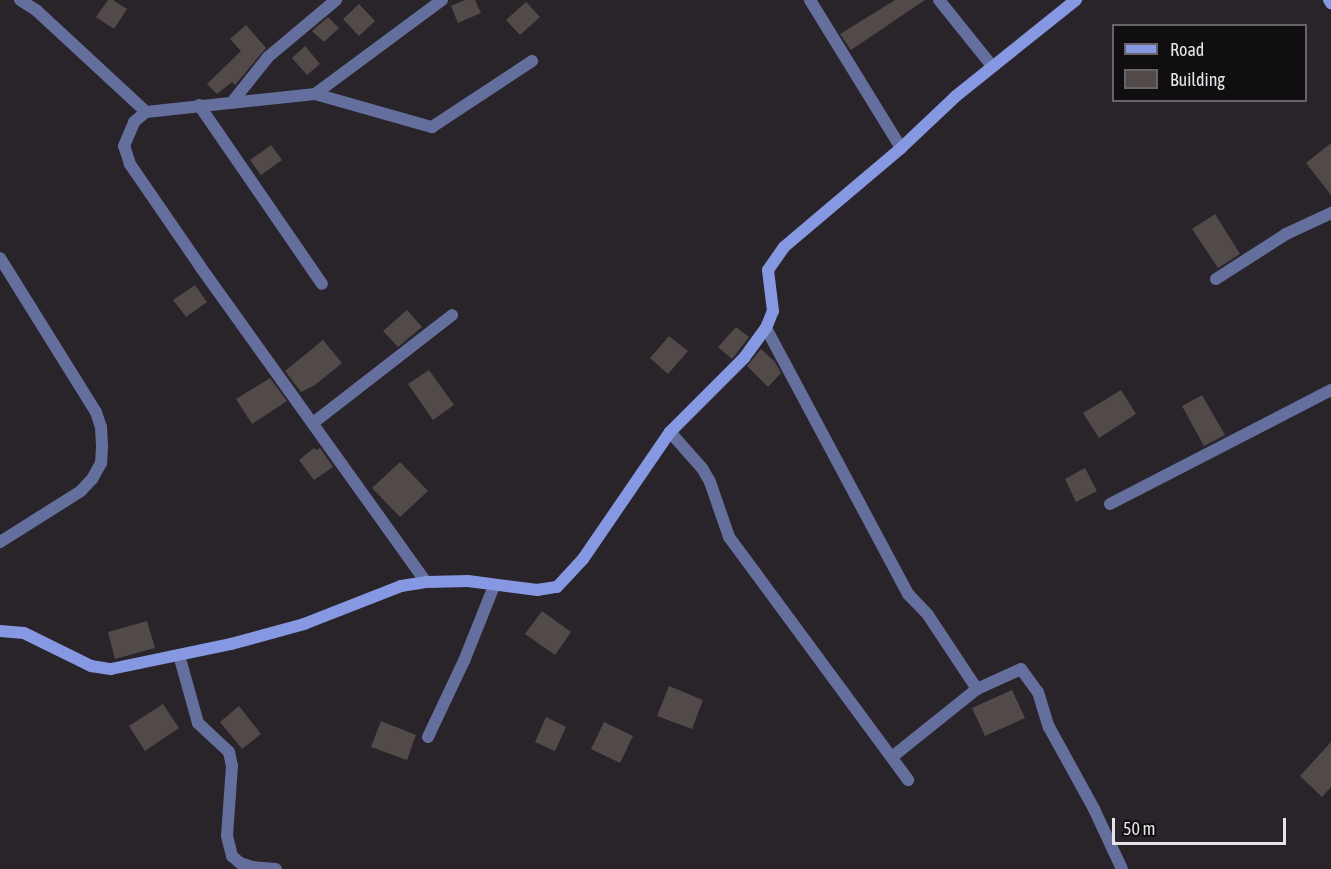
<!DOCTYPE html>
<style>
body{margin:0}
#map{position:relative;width:1331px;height:869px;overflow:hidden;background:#28242a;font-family:"Asap Condensed",sans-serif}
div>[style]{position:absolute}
.building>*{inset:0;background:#524a49}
.street>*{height:12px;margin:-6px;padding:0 6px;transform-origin:6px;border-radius:6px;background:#646f9d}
.secondary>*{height:12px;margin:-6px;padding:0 6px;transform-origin:6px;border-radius:6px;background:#8798e2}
span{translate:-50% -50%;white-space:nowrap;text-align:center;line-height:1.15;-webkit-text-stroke:5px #100e11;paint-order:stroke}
.legend{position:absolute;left:1112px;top:24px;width:195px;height:78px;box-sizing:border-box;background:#100e11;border:2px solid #666467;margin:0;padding:8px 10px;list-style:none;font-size:18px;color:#e7e4e8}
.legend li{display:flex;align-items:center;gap:12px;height:30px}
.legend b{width:30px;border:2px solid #666467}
.scale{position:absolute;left:1112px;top:818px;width:174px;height:27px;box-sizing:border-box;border:3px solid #e7e4e8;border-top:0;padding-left:8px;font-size:18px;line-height:21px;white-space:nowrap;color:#e7e4e8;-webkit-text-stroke:4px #100e11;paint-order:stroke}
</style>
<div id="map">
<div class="building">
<i style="clip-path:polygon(108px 0,113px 0,127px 9px,114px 29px,96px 17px)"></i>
<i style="clip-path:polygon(465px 0,475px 0,481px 13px,458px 23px,451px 6px)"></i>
<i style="clip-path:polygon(895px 0,925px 0,851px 50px,840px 34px)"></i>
<i style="clip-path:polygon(526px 2px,540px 17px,520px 35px,506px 20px)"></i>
<i style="clip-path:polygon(359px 4px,375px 21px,359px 36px,343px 19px)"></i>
<i style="clip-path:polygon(328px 17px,339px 28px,324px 42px,312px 31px)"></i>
<i style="clip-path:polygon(246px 25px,266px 48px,235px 85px,232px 82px,217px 94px,207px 84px,241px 51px,230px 39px)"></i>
<i style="clip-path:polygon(305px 46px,320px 64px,307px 75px,292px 58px)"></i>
<i style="clip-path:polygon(1331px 143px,1331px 195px,1306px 163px)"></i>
<i style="clip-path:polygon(271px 145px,282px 160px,261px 175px,250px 160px)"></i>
<i style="clip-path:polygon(1215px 214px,1240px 254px,1218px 268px,1192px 229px)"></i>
<i style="clip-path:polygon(195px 285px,207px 302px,186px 317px,173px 300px)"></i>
<i style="clip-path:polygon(407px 310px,422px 327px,398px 347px,383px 331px)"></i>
<i style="clip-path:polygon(736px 327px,749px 337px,732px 359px,718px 347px)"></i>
<i style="clip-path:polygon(669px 336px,688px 351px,668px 374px,650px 358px)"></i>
<i style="clip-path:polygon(323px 340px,342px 363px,315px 385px,301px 392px,285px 371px)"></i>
<i style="clip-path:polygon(761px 349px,775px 362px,781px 373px,768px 387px,747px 366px)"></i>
<i style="clip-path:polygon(429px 370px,454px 405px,433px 420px,408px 384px)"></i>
<i style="clip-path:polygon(270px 378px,287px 401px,252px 424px,236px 399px)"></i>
<i style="clip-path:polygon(1121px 390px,1136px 414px,1099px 438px,1083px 413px)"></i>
<i style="clip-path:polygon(1202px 395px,1225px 435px,1204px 446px,1182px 406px)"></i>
<i style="clip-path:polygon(314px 448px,316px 450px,320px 448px,333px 467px,314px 480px,299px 460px)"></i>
<i style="clip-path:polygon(400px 462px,428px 491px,400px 517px,372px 488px)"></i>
<i style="clip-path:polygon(1085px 468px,1097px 491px,1076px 502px,1065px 479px)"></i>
<i style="clip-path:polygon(542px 611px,571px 632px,555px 655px,525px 634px)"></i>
<i style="clip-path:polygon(147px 621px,155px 648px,115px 659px,108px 632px)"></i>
<i style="clip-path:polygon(669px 686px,703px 700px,692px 729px,657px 716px)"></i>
<i style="clip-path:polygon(1012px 690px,1025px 718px,985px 736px,972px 708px)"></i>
<i style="clip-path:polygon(163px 704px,179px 728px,145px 751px,129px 726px)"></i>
<i style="clip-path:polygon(239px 706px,261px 734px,242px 749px,220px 722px)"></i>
<i style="clip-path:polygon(546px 717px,566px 727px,555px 751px,535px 742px)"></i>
<i style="clip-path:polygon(381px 721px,416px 735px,407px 760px,371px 747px)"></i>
<i style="clip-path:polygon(604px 722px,633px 736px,620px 763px,591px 749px)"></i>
<i style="clip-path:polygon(1331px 742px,1331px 787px,1322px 797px,1300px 776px)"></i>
</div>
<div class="street">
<i style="left:20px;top:0;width:19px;rotate:32deg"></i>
<i style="left:36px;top:10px;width:150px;rotate:42.8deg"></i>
<i style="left:810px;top:0;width:174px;rotate:58.4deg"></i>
<i style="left:939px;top:0;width:85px;rotate:51.2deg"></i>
<i style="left:315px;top:94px;width:122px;rotate:15.8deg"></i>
<i style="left:432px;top:127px;width:120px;rotate:-33.4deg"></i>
<i style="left:233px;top:101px;width:56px;rotate:-51.5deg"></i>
<i style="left:268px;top:57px;width:89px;rotate:-40deg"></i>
<i style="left:199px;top:105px;width:217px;rotate:55.5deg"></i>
<i style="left:0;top:258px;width:181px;rotate:58.1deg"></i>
<i style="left:96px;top:412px;width:16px;rotate:72deg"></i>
<i style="left:101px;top:427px;width:19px;rotate:87deg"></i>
<i style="left:102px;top:446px;width:17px;rotate:93deg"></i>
<i style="left:101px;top:463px;width:18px;rotate:119deg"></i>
<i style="left:92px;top:479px;width:16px;rotate:133deg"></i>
<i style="left:81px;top:491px;width:96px;rotate:147.8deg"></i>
<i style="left:1216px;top:279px;width:83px;rotate:-32.7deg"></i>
<i style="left:1286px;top:234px;width:50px;rotate:-25deg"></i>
<i style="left:766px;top:328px;width:302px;rotate:61.9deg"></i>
<i style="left:908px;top:594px;width:29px;rotate:46deg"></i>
<i style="left:928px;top:615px;width:89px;rotate:56.5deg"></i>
<i style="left:313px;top:423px;width:176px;rotate:-37.8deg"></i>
<i style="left:670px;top:432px;width:48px;rotate:48.4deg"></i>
<i style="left:702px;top:468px;width:16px;rotate:60deg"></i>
<i style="left:710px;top:482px;width:58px;rotate:70.9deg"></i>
<i style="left:729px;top:537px;width:302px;rotate:53.6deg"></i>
<i style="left:1110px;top:504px;width:249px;rotate:-27.3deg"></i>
<i style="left:426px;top:582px;width:388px;rotate:-125.6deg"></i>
<i style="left:200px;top:266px;width:124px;rotate:-124.5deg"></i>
<i style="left:130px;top:164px;width:19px;rotate:-108deg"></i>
<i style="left:124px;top:146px;width:26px;rotate:-67deg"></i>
<i style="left:134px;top:122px;width:16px;rotate:-40deg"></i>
<i style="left:146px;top:112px;width:170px;rotate:-6.1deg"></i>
<i style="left:315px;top:94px;width:158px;rotate:-36.5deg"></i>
<i style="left:179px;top:655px;width:71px;rotate:74.4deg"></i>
<i style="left:198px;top:723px;width:42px;rotate:43.1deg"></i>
<i style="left:229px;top:752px;width:14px;rotate:78deg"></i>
<i style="left:232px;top:766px;width:70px;rotate:94.1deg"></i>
<i style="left:227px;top:836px;width:21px;rotate:76deg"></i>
<i style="left:232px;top:856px;width:11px;rotate:41deg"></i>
<i style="left:240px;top:863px;width:13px;rotate:18deg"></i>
<i style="left:252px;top:867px;width:24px;rotate:5deg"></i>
<i style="left:428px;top:737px;width:84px;rotate:-64.7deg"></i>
<i style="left:464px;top:661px;width:81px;rotate:-68.2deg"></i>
<i style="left:892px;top:757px;width:109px;rotate:-38.7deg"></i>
<i style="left:977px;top:689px;width:48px;rotate:-24.4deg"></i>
<i style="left:1021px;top:669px;width:29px;rotate:54deg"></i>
<i style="left:1038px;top:692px;width:37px;rotate:73deg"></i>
<i style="left:1049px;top:727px;width:94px;rotate:61.2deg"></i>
<i style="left:1094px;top:809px;width:66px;rotate:65deg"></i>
</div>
<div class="secondary">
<i style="left:1329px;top:0;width:4px;rotate:56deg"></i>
<i style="left:0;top:631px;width:24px;rotate:5deg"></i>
<i style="left:24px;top:633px;width:75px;rotate:26.2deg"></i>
<i style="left:91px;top:666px;width:20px;rotate:9deg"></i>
<i style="left:111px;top:669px;width:123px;rotate:-11.8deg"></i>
<i style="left:231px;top:644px;width:76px;rotate:-15.3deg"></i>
<i style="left:304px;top:624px;width:104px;rotate:-21.4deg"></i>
<i style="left:401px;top:586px;width:25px;rotate:-9deg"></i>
<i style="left:426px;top:582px;width:42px;rotate:-1.4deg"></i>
<i style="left:468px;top:581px;width:70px;rotate:7.4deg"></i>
<i style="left:537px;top:590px;width:20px;rotate:-9deg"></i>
<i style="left:557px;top:587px;width:38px;rotate:-47deg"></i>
<i style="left:583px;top:559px;width:154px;rotate:-55.6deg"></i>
<i style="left:670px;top:432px;width:105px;rotate:-45deg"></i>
<i style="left:744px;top:358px;width:37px;rotate:-54deg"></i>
<i style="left:766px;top:328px;width:18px;rotate:-68deg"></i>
<i style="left:773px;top:311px;width:41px;rotate:-97deg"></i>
<i style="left:768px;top:270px;width:28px;rotate:-55deg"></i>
<i style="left:784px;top:247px;width:153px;rotate:-40.2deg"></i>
<i style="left:901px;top:148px;width:76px;rotate:-43.4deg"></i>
<i style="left:956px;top:96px;width:154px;rotate:-38.7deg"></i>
</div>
<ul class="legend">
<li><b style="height:8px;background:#8798e2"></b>Road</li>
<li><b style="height:16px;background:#524a49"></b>Building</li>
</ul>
<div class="scale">50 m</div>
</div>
